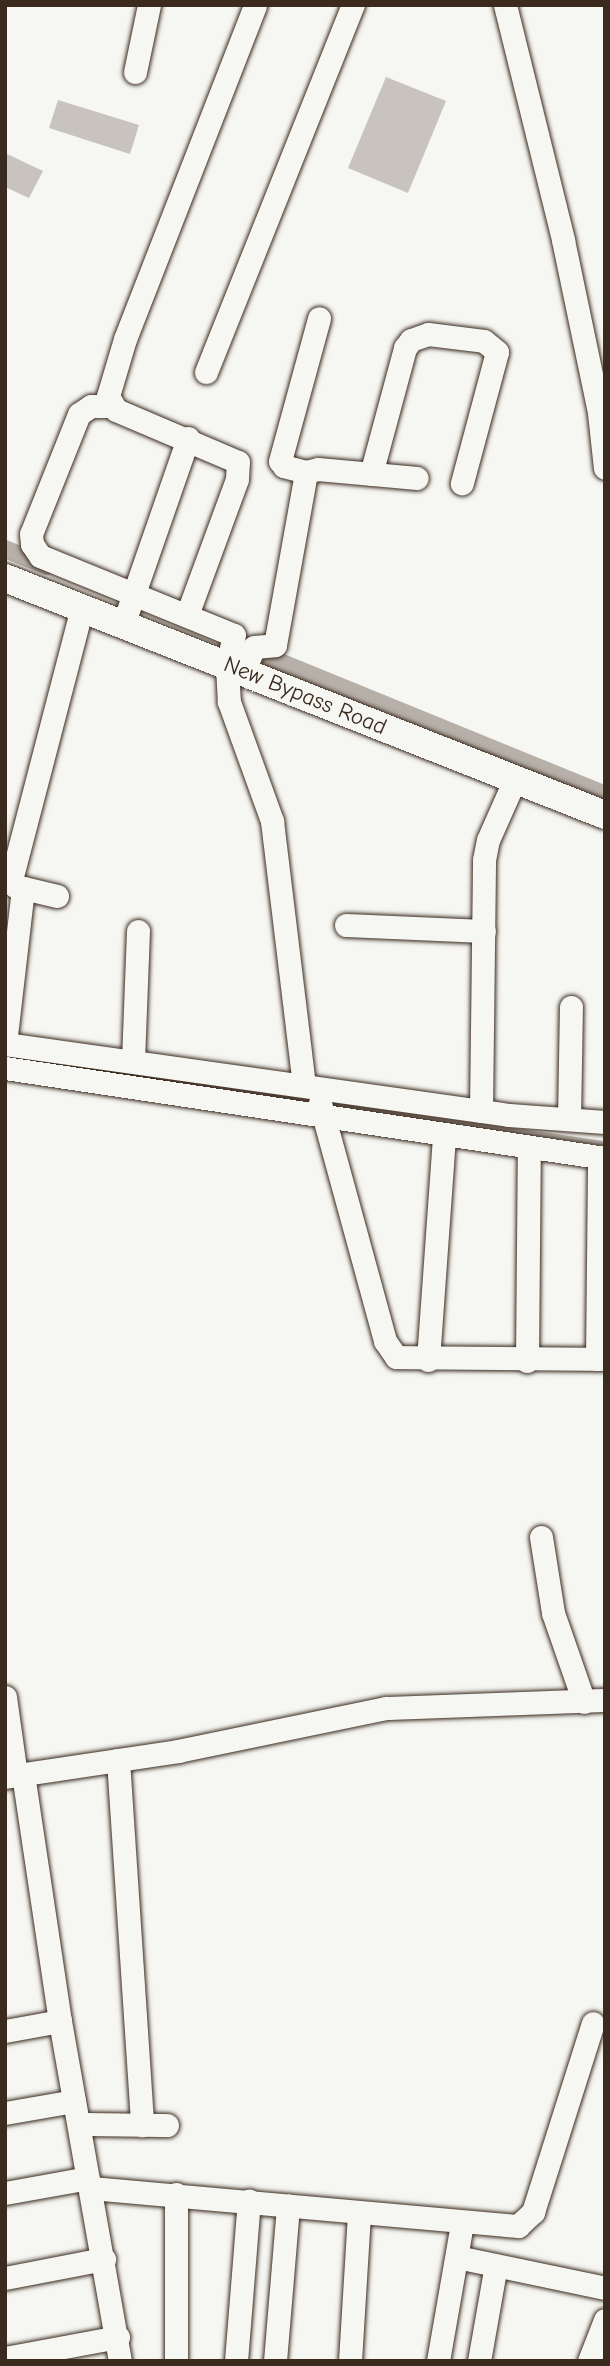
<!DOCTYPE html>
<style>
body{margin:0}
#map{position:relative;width:610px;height:2366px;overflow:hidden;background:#f6f6f2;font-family:"Comic Neue",sans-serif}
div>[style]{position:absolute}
.stream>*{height:5px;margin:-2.5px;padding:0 2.5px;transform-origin:2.5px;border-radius:2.5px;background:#b6b0a9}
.canal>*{height:18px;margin:-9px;padding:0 9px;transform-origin:9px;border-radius:9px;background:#b6b0a9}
.building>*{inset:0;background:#c8c3be}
.roads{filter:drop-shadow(0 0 2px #3b2a1e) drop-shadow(0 0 2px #3b2a1e)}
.minor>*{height:23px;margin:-11.5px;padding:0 11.5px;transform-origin:11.5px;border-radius:11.5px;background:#f6f6f2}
.major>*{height:28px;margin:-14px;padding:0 14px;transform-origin:14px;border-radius:14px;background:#f6f6f2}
span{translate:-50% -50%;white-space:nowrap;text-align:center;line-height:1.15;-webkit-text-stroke:7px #f6f6f2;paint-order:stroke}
.street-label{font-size:23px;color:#3b2a1e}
.frame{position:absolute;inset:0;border:7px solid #3b2a1e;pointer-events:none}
</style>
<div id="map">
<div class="stream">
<i style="left:268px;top:1096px;width:46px;rotate:7.4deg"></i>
<i style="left:327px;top:1104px;width:281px;rotate:8deg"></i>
</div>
<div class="canal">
<i style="left:5px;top:549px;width:45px;rotate:22deg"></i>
<i style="left:248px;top:649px;width:386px;rotate:22.2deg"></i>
</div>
<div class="building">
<i style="clip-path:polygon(386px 77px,446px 101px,408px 193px,348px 168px)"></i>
<i style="clip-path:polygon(58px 100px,139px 125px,130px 154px,49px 128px)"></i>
<i style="clip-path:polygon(5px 153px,43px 171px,29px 198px,5px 187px)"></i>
</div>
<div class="roads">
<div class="minor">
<i style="left:505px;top:5px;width:242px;rotate:76.1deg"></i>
<i style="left:563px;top:240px;width:177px;rotate:78.2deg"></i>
<i style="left:599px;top:413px;width:55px;rotate:83.8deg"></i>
<i style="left:135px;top:72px;width:68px;rotate:-78.2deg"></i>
<i style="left:206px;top:372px;width:395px;rotate:-68.2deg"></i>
<i style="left:110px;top:406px;width:19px;rotate:180deg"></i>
<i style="left:91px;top:406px;width:14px;rotate:146deg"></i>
<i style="left:79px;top:414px;width:129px;rotate:111.8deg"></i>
<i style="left:31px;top:534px;width:10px;rotate:84deg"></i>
<i style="left:32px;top:544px;width:14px;rotate:56deg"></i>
<i style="left:40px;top:556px;width:209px;rotate:22.2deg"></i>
<i style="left:234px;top:635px;width:32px;rotate:103deg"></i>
<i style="left:227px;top:666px;width:36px;rotate:87deg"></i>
<i style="left:229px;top:702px;width:127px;rotate:70.1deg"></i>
<i style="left:272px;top:821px;width:266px;rotate:83.1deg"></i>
<i style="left:306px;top:472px;width:23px;rotate:-165deg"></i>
<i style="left:284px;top:466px;width:6px;rotate:-129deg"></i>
<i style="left:280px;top:461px;width:148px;rotate:-74.7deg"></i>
<i style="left:371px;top:474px;width:131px;rotate:-74.9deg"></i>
<i style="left:405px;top:348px;width:10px;rotate:-53deg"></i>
<i style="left:411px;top:340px;width:18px;rotate:-19deg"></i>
<i style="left:428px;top:334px;width:56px;rotate:7.1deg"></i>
<i style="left:484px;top:341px;width:17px;rotate:40deg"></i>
<i style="left:497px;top:352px;width:136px;rotate:105deg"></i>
<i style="left:187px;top:615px;width:145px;rotate:-69.8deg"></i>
<i style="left:237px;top:479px;width:17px;rotate:-87deg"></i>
<i style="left:238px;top:462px;width:133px;rotate:-156.9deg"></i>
<i style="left:116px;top:410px;width:16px;rotate:-120deg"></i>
<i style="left:108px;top:396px;width:59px;rotate:-73.4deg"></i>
<i style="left:125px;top:339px;width:358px;rotate:-68.7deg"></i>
<i style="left:123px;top:625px;width:198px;rotate:-70.8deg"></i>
<i style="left:243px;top:672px;width:27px;rotate:-66deg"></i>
<i style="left:254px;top:647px;width:21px;rotate:-5deg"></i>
<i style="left:275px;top:645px;width:176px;rotate:-79.8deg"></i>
<i style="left:306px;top:472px;width:12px;rotate:-14deg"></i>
<i style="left:318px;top:469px;width:99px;rotate:5.2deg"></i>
<i style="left:57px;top:896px;width:43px;rotate:-166.6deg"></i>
<i style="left:15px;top:886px;width:7px;rotate:-124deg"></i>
<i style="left:11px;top:880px;width:281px;rotate:-75.4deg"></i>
<i style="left:346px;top:925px;width:138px;rotate:2.5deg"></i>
<i style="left:5px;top:1044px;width:509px;rotate:8.02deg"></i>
<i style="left:509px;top:1115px;width:96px;rotate:4.2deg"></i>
<i style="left:5px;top:1044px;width:157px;rotate:-83.4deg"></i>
<i style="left:133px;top:1061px;width:130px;rotate:-87.8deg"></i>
<i style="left:5px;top:1068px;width:607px;rotate:8.53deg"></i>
<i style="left:320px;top:1103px;width:247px;rotate:74.7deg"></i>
<i style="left:385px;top:1341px;width:19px;rotate:55deg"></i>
<i style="left:396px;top:1357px;width:209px;rotate:0.5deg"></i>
<i style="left:481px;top:1111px;width:251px;rotate:-89.3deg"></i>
<i style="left:484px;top:860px;width:20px;rotate:-79deg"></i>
<i style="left:488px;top:840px;width:67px;rotate:-66.1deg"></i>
<i style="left:569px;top:1119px;width:112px;rotate:-89deg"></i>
<i style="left:597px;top:1359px;width:202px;rotate:-89.4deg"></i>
<i style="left:428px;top:1360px;width:226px;rotate:-85.9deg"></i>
<i style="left:527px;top:1361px;width:214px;rotate:-89.5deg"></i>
<i style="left:541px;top:1537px;width:77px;rotate:81deg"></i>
<i style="left:553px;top:1613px;width:94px;rotate:70.8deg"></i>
<i style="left:5px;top:1697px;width:79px;rotate:82deg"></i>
<i style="left:118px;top:1760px;width:366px;rotate:86.2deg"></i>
<i style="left:23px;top:1774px;width:250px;rotate:81.5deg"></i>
<i style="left:60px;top:2021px;width:345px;rotate:80deg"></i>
<i style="left:5px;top:1777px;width:175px;rotate:-8.5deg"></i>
<i style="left:178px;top:1751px;width:212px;rotate:-11.7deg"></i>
<i style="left:386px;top:1708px;width:219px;rotate:-2.1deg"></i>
<i style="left:5px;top:2031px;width:56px;rotate:-10.3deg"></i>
<i style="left:5px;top:2113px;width:70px;rotate:-9.9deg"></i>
<i style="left:79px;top:2124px;width:88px;rotate:0.7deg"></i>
<i style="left:91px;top:2188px;width:429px;rotate:5.1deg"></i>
<i style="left:518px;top:2226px;width:21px;rotate:-43deg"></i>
<i style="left:533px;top:2212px;width:198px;rotate:-72.4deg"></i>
<i style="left:5px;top:2193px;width:84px;rotate:-10.2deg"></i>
<i style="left:457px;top:2257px;width:151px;rotate:11.8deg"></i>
<i style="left:5px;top:2278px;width:101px;rotate:-10.9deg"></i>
<i style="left:5px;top:2358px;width:115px;rotate:-10.5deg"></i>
<i style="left:176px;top:2361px;width:167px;rotate:-90deg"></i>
<i style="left:236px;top:2361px;width:161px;rotate:-85.4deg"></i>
<i style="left:275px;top:2361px;width:156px;rotate:-85.2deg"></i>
<i style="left:350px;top:2361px;width:148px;rotate:-86.5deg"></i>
<i style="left:438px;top:2361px;width:139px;rotate:-80.1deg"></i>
<i style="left:479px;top:2361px;width:97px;rotate:-80deg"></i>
<i style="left:589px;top:2361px;width:44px;rotate:-68.7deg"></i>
</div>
<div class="major">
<i style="left:5px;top:578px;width:645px;rotate:21.55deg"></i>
</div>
</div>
<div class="street-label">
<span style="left:305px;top:696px;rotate:22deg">New Bypass Road</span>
</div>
<div class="frame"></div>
</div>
